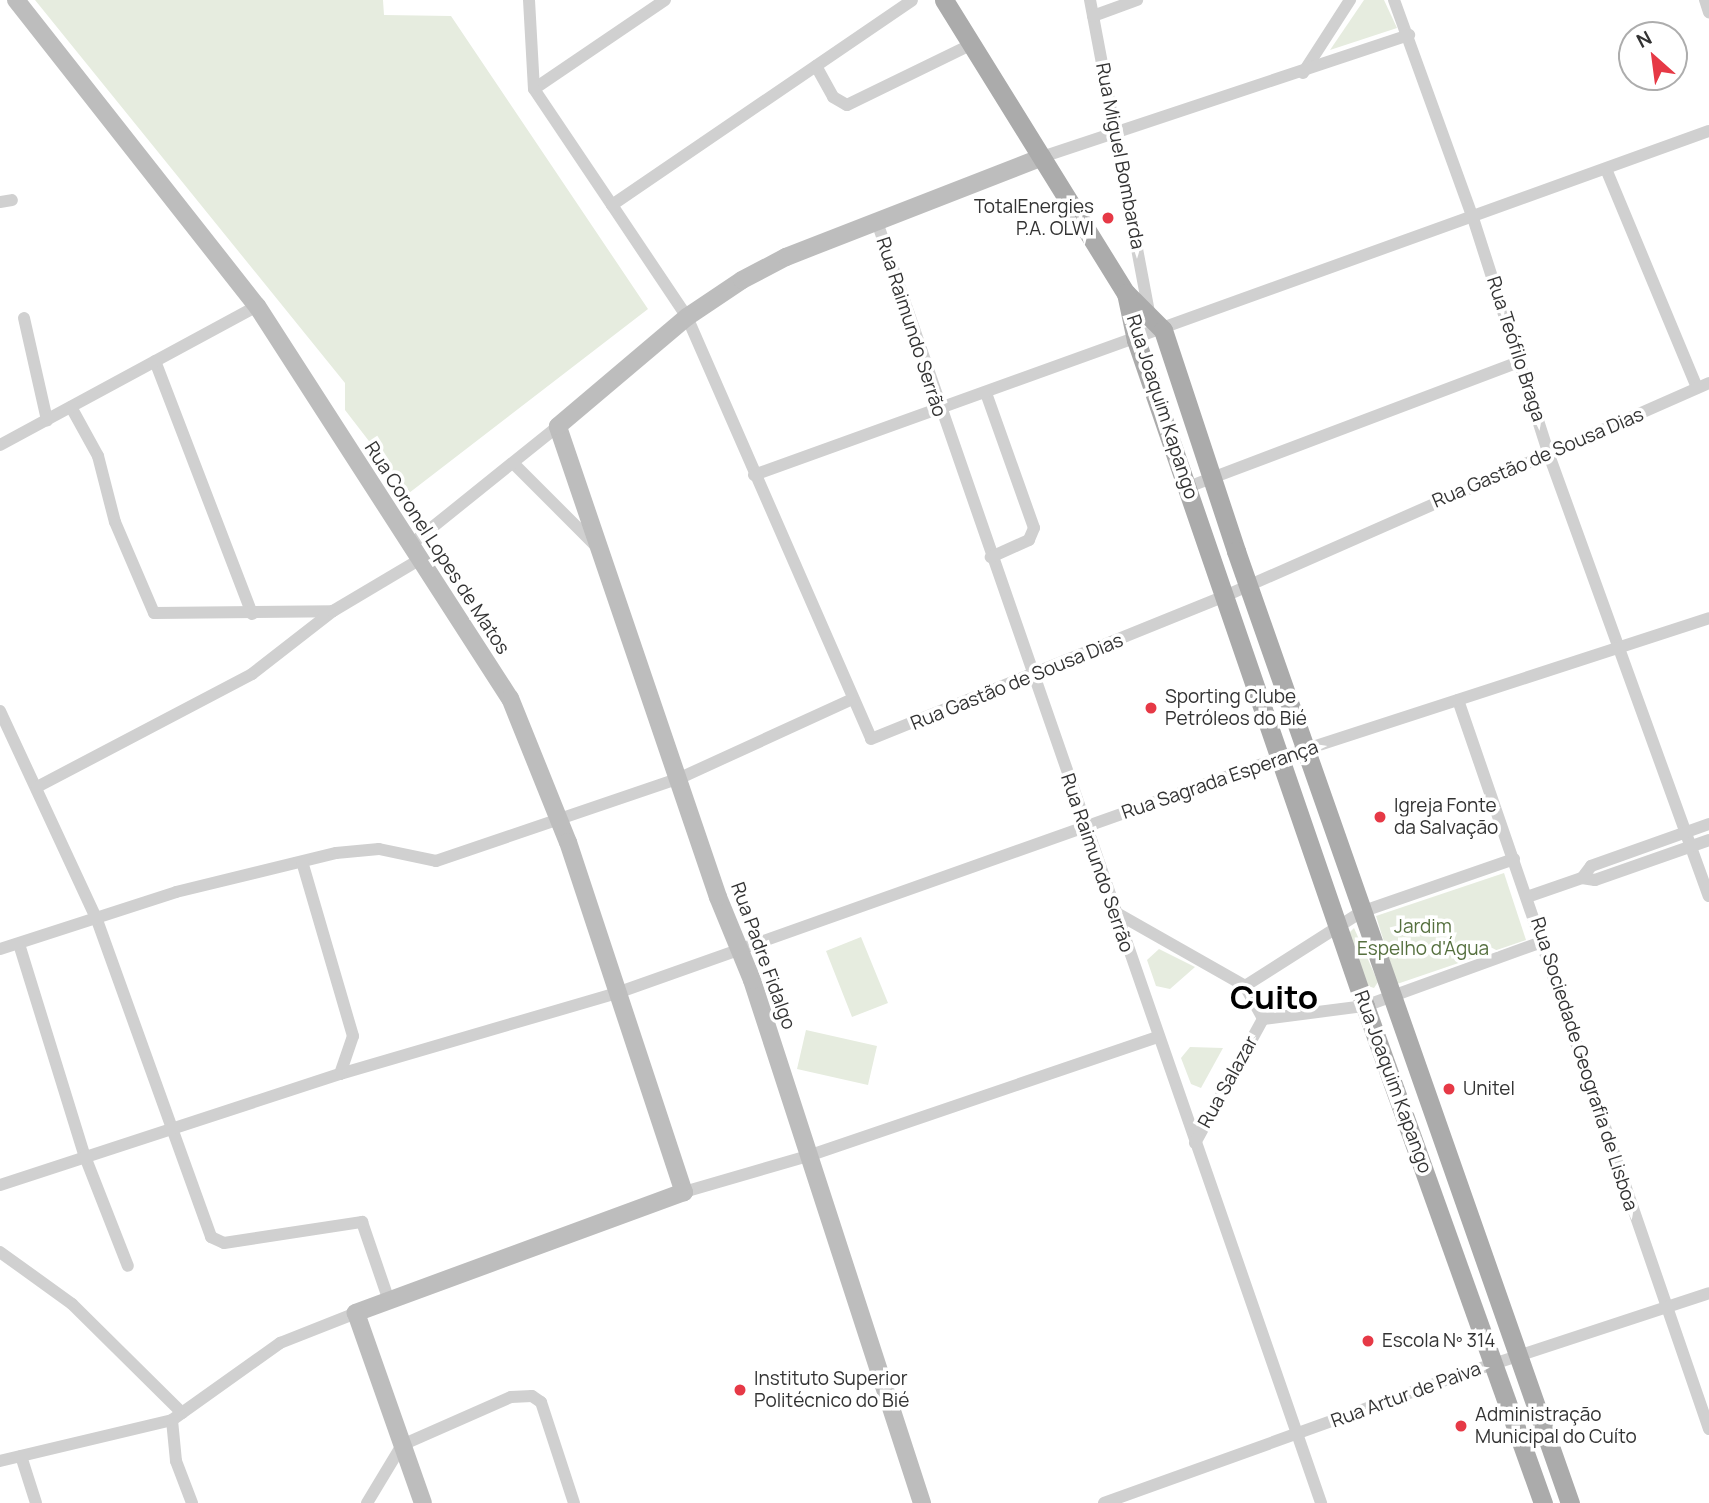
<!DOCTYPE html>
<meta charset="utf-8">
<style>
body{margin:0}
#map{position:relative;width:1709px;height:1503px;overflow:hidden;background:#fff;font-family:Manrope,sans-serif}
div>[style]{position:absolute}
.green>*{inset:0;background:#e6ecdf}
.street>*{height:12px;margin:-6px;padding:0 6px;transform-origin:6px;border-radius:6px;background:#d0d0d0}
.secondary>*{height:18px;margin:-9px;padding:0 9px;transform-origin:9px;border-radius:9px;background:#bdbdbd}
.primary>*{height:19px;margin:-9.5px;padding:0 9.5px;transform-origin:9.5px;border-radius:9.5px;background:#ababab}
.dots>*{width:19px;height:19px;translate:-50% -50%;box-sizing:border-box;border:4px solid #fff;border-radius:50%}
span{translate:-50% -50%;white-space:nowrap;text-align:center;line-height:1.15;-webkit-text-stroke:7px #fff;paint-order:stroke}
.street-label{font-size:19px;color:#333}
.poi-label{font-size:19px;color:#333}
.right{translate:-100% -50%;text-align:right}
.left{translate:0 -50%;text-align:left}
.park-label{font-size:19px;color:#56703f}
.town-label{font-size:33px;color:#000;font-weight:700}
.north{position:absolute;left:1618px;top:21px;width:70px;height:70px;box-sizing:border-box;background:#fff;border:2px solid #adadad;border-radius:50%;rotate:332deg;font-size:19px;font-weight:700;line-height:28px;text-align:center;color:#333}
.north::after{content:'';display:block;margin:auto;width:24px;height:32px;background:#e63946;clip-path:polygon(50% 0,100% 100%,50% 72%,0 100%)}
</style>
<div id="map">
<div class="green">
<i style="clip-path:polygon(35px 0,383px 0,384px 15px,451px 16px,648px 309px,409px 493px,345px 410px,345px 383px)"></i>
<i style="clip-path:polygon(1364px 0,1384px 0,1397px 28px,1330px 50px)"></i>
<i style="clip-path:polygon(1504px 873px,1526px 940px,1397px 984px,1376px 916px)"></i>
<i style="clip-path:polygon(1354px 928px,1378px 982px,1374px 988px,1368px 986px,1349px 933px)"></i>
<i style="clip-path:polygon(861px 937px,888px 1003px,852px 1017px,826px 951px)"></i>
<i style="clip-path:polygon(1159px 949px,1195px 967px,1170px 989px,1156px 986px,1147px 960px)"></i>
<i style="clip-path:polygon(806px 1030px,877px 1046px,868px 1085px,797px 1069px)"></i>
<i style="clip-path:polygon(1190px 1047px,1223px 1048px,1201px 1088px,1191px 1084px,1181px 1058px)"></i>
</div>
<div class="street">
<i style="left:529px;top:0;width:89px;rotate:86.8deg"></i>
<i style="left:665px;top:0;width:158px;rotate:145.8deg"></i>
<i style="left:534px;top:89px;width:140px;rotate:56.1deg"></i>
<i style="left:612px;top:205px;width:363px;rotate:-34.3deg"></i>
<i style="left:1090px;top:0;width:317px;rotate:79.3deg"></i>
<i style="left:1394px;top:0;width:232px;rotate:70.1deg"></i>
<i style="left:1473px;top:218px;width:249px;rotate:72.2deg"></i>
<i style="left:1549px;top:455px;width:469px;rotate:70.1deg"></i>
<i style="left:1705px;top:0;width:13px;rotate:72deg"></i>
<i style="left:1093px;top:16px;width:47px;rotate:-20deg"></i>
<i style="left:816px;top:66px;width:35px;rotate:61deg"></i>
<i style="left:833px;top:97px;width:16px;rotate:30deg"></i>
<i style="left:847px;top:105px;width:139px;rotate:-26deg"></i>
<i style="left:1303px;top:73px;width:87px;rotate:-57.2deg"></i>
<i style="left:1042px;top:157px;width:387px;rotate:-18.4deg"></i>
<i style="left:1606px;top:169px;width:237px;rotate:67.4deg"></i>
<i style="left:0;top:202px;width:12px;rotate:-9deg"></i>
<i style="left:612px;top:205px;width:135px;rotate:56.2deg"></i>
<i style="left:687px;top:317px;width:460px;rotate:66.4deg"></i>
<i style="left:871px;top:739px;width:382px;rotate:-22deg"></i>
<i style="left:1225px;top:596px;width:529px;rotate:-23.75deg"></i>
<i style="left:877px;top:222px;width:1356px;rotate:70.88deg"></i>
<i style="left:24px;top:318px;width:105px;rotate:77.3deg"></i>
<i style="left:155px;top:361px;width:271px;rotate:69deg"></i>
<i style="left:986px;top:393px;width:143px;rotate:70.4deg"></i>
<i style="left:1034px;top:528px;width:13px;rotate:113deg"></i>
<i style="left:1029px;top:540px;width:42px;rotate:155.9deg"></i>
<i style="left:71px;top:407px;width:56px;rotate:61.1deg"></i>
<i style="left:98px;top:456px;width:68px;rotate:75.6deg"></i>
<i style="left:115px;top:522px;width:99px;rotate:66.8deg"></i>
<i style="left:154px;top:613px;width:179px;rotate:-0.6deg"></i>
<i style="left:0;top:445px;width:292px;rotate:-28.4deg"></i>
<i style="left:513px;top:463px;width:119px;rotate:45deg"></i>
<i style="left:754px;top:475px;width:1015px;rotate:-19.81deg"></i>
<i style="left:1188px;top:487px;width:356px;rotate:-20.7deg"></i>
<i style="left:409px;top:546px;width:191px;rotate:-38.8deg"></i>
<i style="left:1458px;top:700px;width:771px;rotate:71deg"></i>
<i style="left:0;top:711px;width:230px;rotate:65.1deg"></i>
<i style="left:97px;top:920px;width:337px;rotate:70.2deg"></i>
<i style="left:211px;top:1237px;width:14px;rotate:25deg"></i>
<i style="left:224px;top:1243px;width:140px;rotate:-8.7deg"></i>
<i style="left:362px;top:1222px;width:83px;rotate:71.1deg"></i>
<i style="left:37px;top:787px;width:243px;rotate:-27.7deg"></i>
<i style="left:252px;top:674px;width:103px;rotate:-37.9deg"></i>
<i style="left:333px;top:611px;width:100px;rotate:-30.7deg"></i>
<i style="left:1582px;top:878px;width:13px;rotate:9deg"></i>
<i style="left:1595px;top:880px;width:121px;rotate:-19.3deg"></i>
<i style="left:1527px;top:897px;width:58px;rotate:-19.1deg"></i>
<i style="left:1582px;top:878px;width:15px;rotate:-53deg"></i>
<i style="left:1591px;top:866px;width:125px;rotate:-19.6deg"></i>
<i style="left:1113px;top:911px;width:152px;rotate:29.6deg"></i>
<i style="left:1245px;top:986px;width:138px;rotate:-32.5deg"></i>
<i style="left:1361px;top:912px;width:162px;rotate:-19.1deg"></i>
<i style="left:19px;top:944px;width:220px;rotate:72.8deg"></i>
<i style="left:84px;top:1154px;width:120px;rotate:68.6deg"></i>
<i style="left:0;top:949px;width:185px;rotate:-17.9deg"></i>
<i style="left:176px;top:892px;width:165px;rotate:-13.7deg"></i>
<i style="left:336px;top:853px;width:43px;rotate:-5.3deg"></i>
<i style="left:379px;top:849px;width:58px;rotate:11.9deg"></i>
<i style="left:436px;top:861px;width:258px;rotate:-18.8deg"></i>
<i style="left:680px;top:778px;width:187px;rotate:-24.6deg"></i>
<i style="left:1245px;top:986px;width:38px;rotate:61deg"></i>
<i style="left:340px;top:1074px;width:285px;rotate:-16.3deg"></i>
<i style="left:614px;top:994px;width:709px;rotate:-19.53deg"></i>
<i style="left:1282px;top:757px;width:449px;rotate:-18deg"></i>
<i style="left:1195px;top:1143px;width:141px;rotate:-61.3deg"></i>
<i style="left:1263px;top:1019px;width:103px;rotate:-7.3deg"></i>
<i style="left:1365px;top:1006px;width:188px;rotate:-19.9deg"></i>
<i style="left:0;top:1185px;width:358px;rotate:-18.1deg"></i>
<i style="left:340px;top:1074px;width:40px;rotate:-71.1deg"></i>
<i style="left:353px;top:1036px;width:181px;rotate:-106.3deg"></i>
<i style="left:684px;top:1192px;width:129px;rotate:-16.2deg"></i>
<i style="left:808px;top:1156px;width:370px;rotate:-18.8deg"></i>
<i style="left:0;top:1252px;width:89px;rotate:35.8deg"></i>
<i style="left:72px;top:1304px;width:155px;rotate:44.7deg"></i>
<i style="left:21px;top:1456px;width:49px;rotate:72.3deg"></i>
<i style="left:0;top:1461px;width:177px;rotate:-13.4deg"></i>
<i style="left:192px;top:1503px;width:45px;rotate:-110.9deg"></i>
<i style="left:176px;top:1461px;width:41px;rotate:-95.6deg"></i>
<i style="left:172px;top:1420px;width:133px;rotate:-35.5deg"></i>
<i style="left:280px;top:1343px;width:82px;rotate:-21.5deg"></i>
<i style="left:367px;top:1503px;width:68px;rotate:-58.9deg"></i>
<i style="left:402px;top:1445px;width:119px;rotate:-23.8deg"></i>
<i style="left:511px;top:1397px;width:21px;rotate:-3deg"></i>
<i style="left:532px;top:1396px;width:11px;rotate:34deg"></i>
<i style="left:541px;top:1402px;width:106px;rotate:71.9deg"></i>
<i style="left:1104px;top:1503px;width:378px;rotate:-19.8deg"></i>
<i style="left:1460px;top:1375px;width:262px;rotate:-18.2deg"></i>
</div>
<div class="secondary">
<i style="left:16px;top:0;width:390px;rotate:51.8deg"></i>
<i style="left:257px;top:306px;width:467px;rotate:57.2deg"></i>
<i style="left:510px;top:698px;width:155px;rotate:68.1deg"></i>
<i style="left:568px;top:842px;width:369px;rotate:71.7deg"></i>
<i style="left:684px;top:1192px;width:350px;rotate:159.8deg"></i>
<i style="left:356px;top:1313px;width:201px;rotate:70.6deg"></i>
<i style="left:922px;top:1503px;width:550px;rotate:-108.01deg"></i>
<i style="left:752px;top:980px;width:90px;rotate:-112.3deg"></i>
<i style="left:718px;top:897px;width:497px;rotate:-108.8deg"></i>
<i style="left:558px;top:426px;width:169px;rotate:-40.2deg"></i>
<i style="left:687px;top:317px;width:66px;rotate:-33.9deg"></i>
<i style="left:742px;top:280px;width:50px;rotate:-27.6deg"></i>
<i style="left:786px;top:257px;width:275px;rotate:-21.3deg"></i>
</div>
<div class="primary">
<i style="left:944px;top:0;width:345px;rotate:58.2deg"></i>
<i style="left:1126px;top:293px;width:52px;rotate:45deg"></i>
<i style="left:1163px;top:330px;width:233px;rotate:71.7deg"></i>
<i style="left:1236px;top:551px;width:1009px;rotate:70.67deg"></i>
<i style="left:1126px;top:293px;width:48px;rotate:78deg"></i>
<i style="left:1136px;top:340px;width:704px;rotate:71.02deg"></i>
<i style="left:1365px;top:1006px;width:528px;rotate:70.3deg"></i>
</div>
<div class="dots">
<i style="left:1108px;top:218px;background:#e63946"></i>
<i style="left:1151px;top:708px;background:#e63946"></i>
<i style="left:1380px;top:817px;background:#e63946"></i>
<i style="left:1449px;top:1089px;background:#e63946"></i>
<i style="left:1368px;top:1341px;background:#e63946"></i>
<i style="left:740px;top:1390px;background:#e63946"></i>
<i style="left:1461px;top:1426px;background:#e63946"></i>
</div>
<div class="street-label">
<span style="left:1120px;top:156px;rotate:79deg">Rua Miguel Bombarda</span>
<span style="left:911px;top:327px;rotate:72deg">Rua Raimundo Serrão</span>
<span style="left:1516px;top:349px;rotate:72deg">Rua Teófilo Braga</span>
<span style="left:1162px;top:407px;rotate:72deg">Rua Joaquim Kapango</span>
<span style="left:1538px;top:458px;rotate:-23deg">Rua Gastão de Sousa Dias</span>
<span style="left:437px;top:548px;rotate:57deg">Rua Coronel Lopes de Matos</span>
<span style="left:1017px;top:682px;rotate:-22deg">Rua Gastão de Sousa Dias</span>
<span style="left:1220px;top:780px;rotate:-19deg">Rua Sagrada Esperança</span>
<span style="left:1097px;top:863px;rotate:71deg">Rua Raimundo Serrão</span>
<span style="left:763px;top:956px;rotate:70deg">Rua Padre Fidalgo</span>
<span style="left:1584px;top:1064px;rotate:72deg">Rua Sociedade Geografia de Lisboa</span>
<span style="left:1228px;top:1082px;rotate:-61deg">Rua Salazar</span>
<span style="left:1393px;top:1082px;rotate:70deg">Rua Joaquim Kapango</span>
<span style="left:1406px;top:1395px;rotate:-20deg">Rua Artur de Paiva</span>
</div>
<div class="poi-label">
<span class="right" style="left:1094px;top:218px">TotalEnergies<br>P.A. OLWI</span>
<span class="left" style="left:1165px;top:708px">Sporting Clube<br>Petróleos do Bié</span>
<span class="left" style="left:1394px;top:817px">Igreja Fonte<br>da Salvação</span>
<span class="left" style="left:1463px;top:1089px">Unitel</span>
<span class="left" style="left:1382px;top:1341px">Escola Nº 314</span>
<span class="left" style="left:754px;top:1390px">Instituto Superior<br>Politécnico do Bié</span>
<span class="left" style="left:1475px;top:1426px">Administração<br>Municipal do Cuíto</span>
</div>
<div class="park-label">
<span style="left:1423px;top:938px">Jardim<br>Espelho d'Água</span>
</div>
<div class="town-label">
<span style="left:1274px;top:997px">Cuito</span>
</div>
<div class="north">N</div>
</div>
